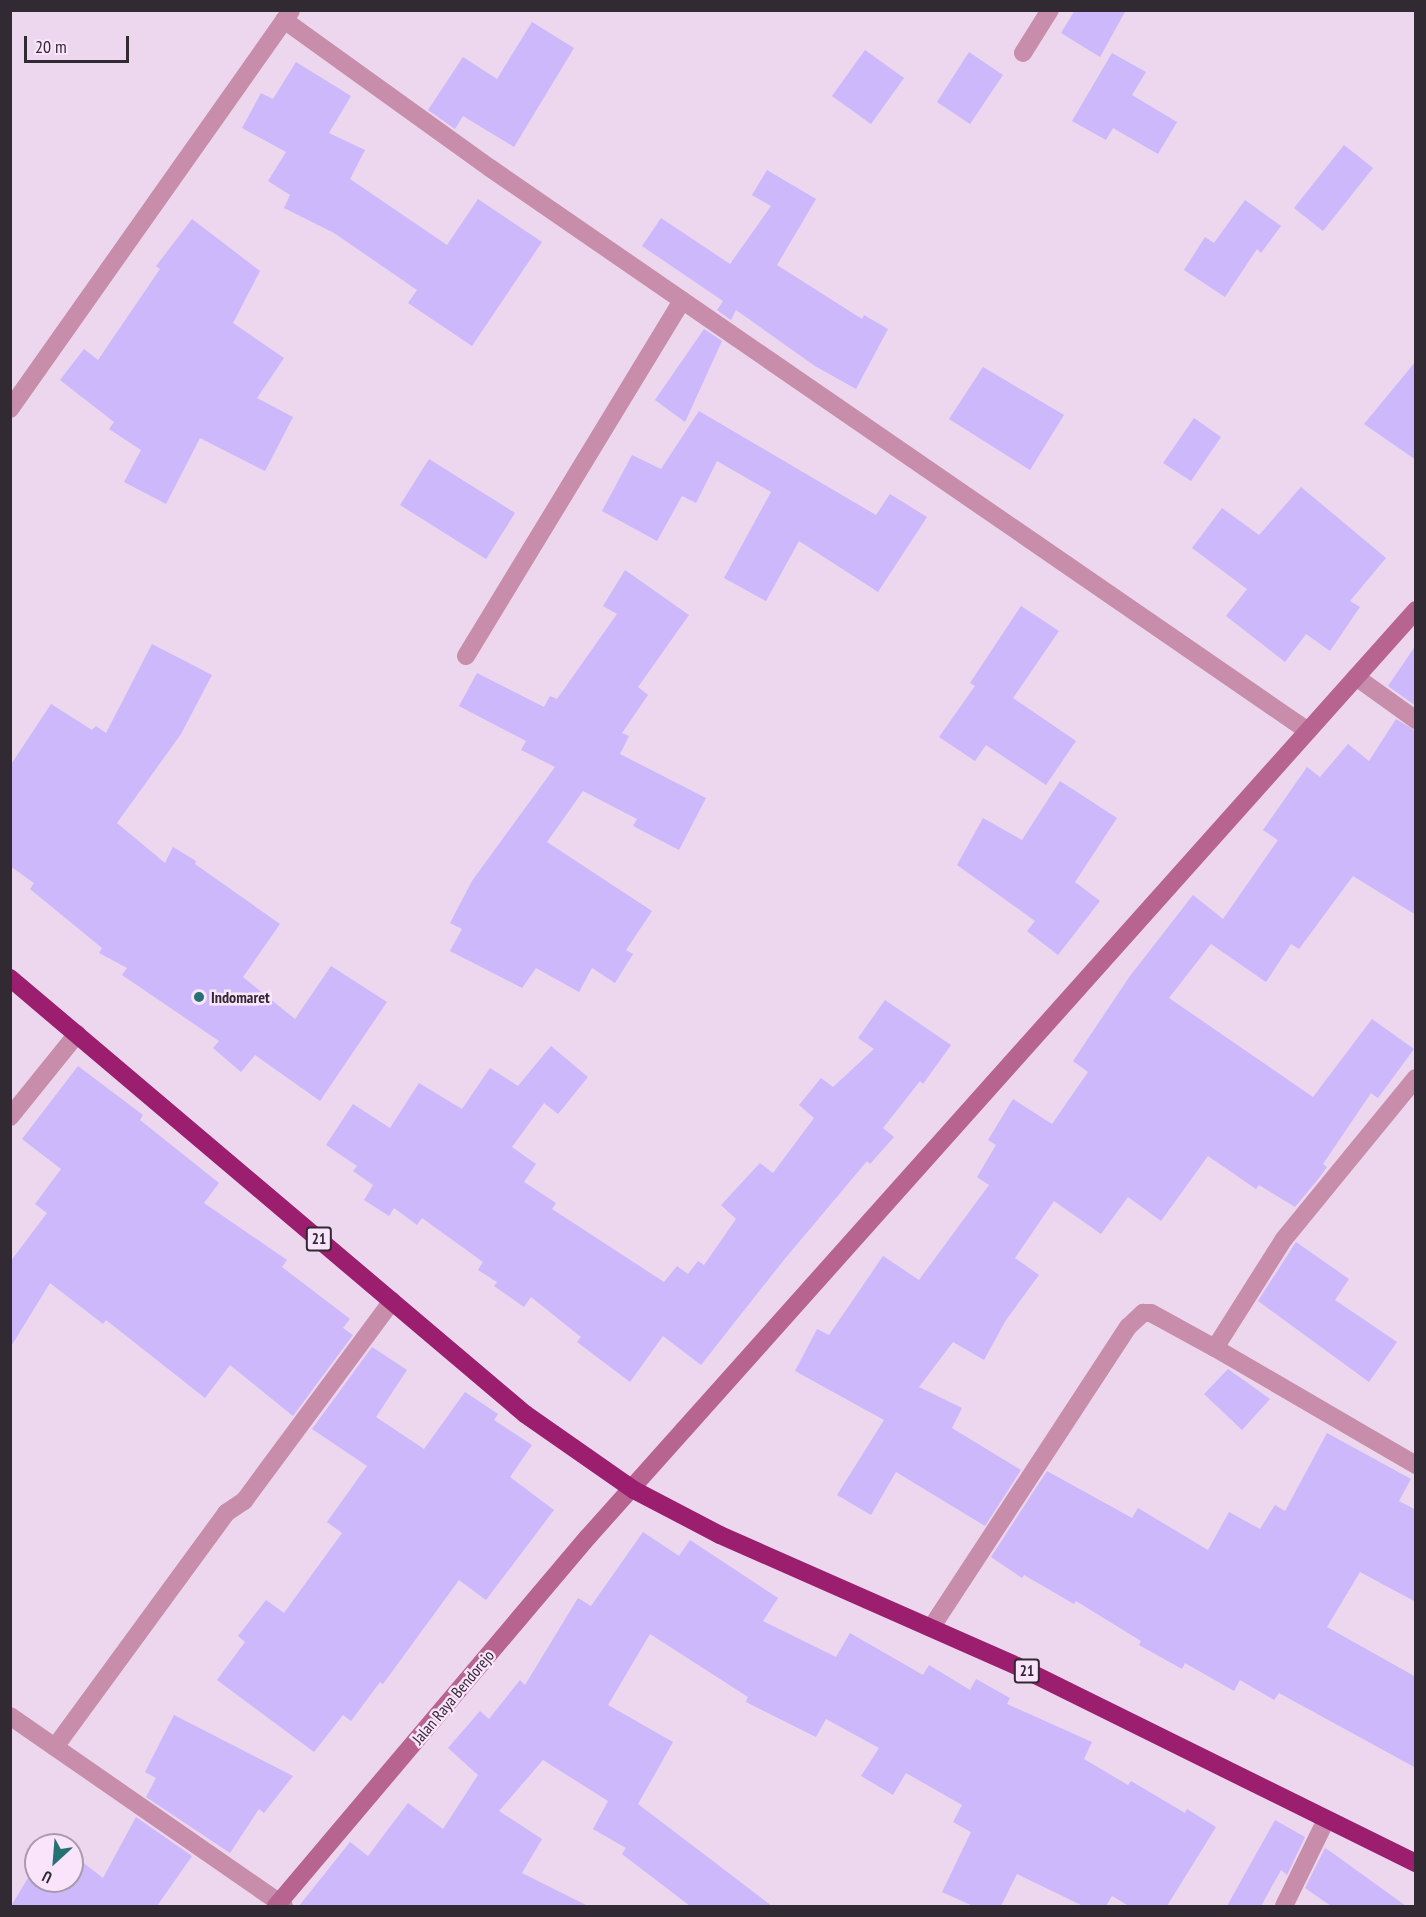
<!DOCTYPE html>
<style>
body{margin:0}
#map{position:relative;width:1426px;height:1917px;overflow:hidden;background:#ecd7ef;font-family:"PT Sans Narrow",sans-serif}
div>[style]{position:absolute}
.building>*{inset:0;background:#ccb8fa}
.street>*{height:18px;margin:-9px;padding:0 9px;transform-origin:9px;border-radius:9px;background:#c78dab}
.secondary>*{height:18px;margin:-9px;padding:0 9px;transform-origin:9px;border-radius:9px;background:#b76491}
.highway>*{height:18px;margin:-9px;padding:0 9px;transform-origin:9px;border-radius:9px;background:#9c1e6e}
.dots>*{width:16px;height:16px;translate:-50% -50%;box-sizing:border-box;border:3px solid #fae4fc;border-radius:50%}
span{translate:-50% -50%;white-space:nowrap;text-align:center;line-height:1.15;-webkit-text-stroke:5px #fae4fc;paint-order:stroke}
.shield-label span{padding:2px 4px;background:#fae4fc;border:2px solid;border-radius:4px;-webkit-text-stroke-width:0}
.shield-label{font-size:15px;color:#322a33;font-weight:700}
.poi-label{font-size:16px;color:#322a33;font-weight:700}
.left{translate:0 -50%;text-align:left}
.street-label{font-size:16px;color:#322a33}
.frame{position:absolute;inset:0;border:12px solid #322a33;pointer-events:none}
.north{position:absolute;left:24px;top:1833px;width:60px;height:60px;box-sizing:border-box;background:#fae4fc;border:2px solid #aa9aac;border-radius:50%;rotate:206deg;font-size:16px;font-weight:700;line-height:24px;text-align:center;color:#322a33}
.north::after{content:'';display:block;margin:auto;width:21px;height:27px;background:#267174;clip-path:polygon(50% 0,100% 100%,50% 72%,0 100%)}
.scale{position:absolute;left:24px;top:36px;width:105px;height:27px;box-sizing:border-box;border:3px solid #322a33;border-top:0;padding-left:8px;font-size:18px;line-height:21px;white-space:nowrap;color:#322a33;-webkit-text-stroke:4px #fae4fc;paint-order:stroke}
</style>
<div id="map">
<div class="building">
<i style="clip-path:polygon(1075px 10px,1126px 10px,1100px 57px,1061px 33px)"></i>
<i style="clip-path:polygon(532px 22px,574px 48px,514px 147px,463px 116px,455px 129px,428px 110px,463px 57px,497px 79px)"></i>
<i style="clip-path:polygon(865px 50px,904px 78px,871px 124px,832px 96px)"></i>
<i style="clip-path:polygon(969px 52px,1003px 75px,970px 124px,937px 102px)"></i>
<i style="clip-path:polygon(1112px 53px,1146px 72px,1132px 95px,1177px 122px,1158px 154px,1113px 128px,1106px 140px,1072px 121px)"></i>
<i style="clip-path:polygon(296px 62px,351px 96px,329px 133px,365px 150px,350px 179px,447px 245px,478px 199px,542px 242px,472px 346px,408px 303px,417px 290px,334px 233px,284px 208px,290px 195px,268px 181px,286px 152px,242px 128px,261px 93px,273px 99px)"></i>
<i style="clip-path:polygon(1344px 145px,1373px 168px,1323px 231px,1294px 208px)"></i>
<i style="clip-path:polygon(767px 170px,816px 199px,777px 265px,862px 319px,864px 315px,888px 329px,856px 389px,815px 366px,736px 310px,731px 320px,717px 310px,723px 301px,642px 246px,661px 218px,730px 264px,771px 206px,752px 195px)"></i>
<i style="clip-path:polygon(1245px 200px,1281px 226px,1261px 253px,1257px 249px,1225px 297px,1184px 270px,1205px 237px,1214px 243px)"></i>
<i style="clip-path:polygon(192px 219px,260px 271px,233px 323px,284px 358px,257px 398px,293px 417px,265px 471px,200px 438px,166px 504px,124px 482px,141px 450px,109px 429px,114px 422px,60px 380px,84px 349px,98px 360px,160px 269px,156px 266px)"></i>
<i style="clip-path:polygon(704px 329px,722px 341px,685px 422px,655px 400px)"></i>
<i style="clip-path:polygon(1416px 361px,1416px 460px,1364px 424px)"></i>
<i style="clip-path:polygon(983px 367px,1064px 415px,1030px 470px,949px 419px)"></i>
<i style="clip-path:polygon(699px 411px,876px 515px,890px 494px,927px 517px,878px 592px,799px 541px,766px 601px,724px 578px,771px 492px,717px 461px,696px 503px,682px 496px,657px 541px,602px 511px,632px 455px,661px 469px)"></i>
<i style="clip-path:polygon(1194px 418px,1221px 437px,1191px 481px,1163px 463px)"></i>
<i style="clip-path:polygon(429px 459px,515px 513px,486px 559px,400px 505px)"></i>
<i style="clip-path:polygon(1301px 487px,1386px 558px,1350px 601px,1360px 607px,1330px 651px,1306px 634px,1285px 662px,1226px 616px,1247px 589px,1192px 548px,1222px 508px,1259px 535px)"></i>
<i style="clip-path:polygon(625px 570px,689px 615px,638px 687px,648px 695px,622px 733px,629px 736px,620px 754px,706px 798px,679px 850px,633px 826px,637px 819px,583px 791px,547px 842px,652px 911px,626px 950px,633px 954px,615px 983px,592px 968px,579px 992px,536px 968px,522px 988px,450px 951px,462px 929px,450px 923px,472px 881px,555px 767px,521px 750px,526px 741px,459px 706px,477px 673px,544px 707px,550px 696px,557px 699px,617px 614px,603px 606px)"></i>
<i style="clip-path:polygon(1021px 606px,1059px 631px,1013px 698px,1076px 741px,1046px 785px,986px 745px,975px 761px,939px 737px,975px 686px,970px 683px)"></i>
<i style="clip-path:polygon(152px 644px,212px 675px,181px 734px,117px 823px,165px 863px,173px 847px,196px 861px,195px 864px,280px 924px,243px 977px,295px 1019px,331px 966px,387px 1002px,320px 1101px,255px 1055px,241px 1072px,213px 1048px,219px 1041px,122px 975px,127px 968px,99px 953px,102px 948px,30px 889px,34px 883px,10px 866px,10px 766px,51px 704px,92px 730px,96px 726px,106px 733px)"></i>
<i style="clip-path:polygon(1416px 645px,1416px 706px,1388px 686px)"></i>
<i style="clip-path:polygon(1396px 719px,1416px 731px,1416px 915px,1353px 876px,1299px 949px,1291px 944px,1266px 982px,1211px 944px,1169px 998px,1313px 1097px,1372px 1019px,1414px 1049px,1378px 1098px,1371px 1093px,1323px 1164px,1327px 1167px,1319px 1178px,1295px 1207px,1259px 1185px,1256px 1189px,1208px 1156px,1161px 1221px,1128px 1197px,1101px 1234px,1054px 1201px,1015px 1258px,1039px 1275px,1006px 1320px,984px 1360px,953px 1342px,919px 1387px,962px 1408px,952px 1428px,1021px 1470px,985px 1526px,896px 1472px,871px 1515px,837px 1495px,884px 1420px,795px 1371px,817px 1329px,829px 1335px,883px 1256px,919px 1280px,989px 1185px,977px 1177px,996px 1145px,988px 1140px,1013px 1099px,1052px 1124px,1088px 1072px,1073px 1061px,1130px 976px,1193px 895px,1223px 919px,1278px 840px,1263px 830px,1307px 767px,1320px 777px,1348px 744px,1369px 761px)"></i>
<i style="clip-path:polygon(1060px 781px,1117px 818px,1075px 882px,1100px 901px,1058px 955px,1027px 931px,1035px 921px,957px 865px,983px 818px,1022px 840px)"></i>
<i style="clip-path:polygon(885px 1000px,951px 1045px,923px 1084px,920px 1081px,883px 1128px,894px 1137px,870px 1164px,867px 1161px,783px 1261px,701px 1365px,663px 1336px,630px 1382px,577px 1342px,581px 1337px,531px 1297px,524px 1307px,494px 1286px,497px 1282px,478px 1270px,483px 1262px,422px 1218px,417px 1225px,394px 1208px,389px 1216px,364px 1200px,373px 1185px,353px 1171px,357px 1166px,326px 1145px,353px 1104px,390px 1128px,419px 1083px,462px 1109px,490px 1068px,518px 1086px,551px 1046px,588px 1077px,558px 1114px,544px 1103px,512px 1147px,536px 1164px,524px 1182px,556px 1203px,552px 1209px,664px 1282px,677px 1266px,688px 1274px,698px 1261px,704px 1265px,736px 1219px,721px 1205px,760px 1163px,773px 1173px,814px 1118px,799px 1105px,821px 1078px,833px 1087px,874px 1049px,858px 1038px)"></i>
<i style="clip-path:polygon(78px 1066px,143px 1115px,140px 1120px,219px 1183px,204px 1203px,287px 1260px,282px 1267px,350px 1319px,343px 1328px,353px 1335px,293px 1416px,230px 1365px,205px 1398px,106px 1320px,103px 1324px,50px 1283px,10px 1348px,10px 1262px,47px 1213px,35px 1204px,61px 1169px,22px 1139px)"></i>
<i style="clip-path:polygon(1296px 1242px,1349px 1279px,1335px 1300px,1397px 1342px,1369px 1382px,1258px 1301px)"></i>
<i style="clip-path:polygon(372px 1347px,407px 1370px,376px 1417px,424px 1449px,465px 1392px,498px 1414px,494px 1420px,532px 1445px,510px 1477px,554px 1510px,486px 1600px,459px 1580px,383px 1684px,380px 1682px,351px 1721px,343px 1715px,314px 1752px,217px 1680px,245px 1642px,238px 1636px,266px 1600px,284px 1613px,342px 1533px,327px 1522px,367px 1466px,312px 1429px)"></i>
<i style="clip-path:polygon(1228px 1369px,1270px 1399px,1242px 1430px,1204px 1394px)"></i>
<i style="clip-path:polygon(1327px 1433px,1411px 1479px,1399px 1501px,1416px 1510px,1416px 1602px,1360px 1572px,1327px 1627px,1416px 1677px,1416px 1768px,1279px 1693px,1274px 1700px,1240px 1680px,1234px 1691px,1185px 1663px,1182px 1669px,1139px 1645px,1141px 1641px,1076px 1601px,1074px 1604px,1024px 1575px,1022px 1578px,991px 1557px,1047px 1471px,1132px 1518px,1138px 1508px,1208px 1550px,1229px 1512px,1260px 1529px,1275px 1505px,1285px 1511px)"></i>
<i style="clip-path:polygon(643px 1532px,679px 1556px,690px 1540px,778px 1598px,763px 1621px,836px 1657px,850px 1633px,923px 1675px,929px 1665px,970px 1690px,976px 1679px,1010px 1698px,1007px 1704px,1092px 1742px,1084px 1759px,1128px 1785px,1131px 1781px,1185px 1813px,1187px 1809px,1216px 1827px,1167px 1906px,1129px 1906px,1112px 1896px,1106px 1906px,1083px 1906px,1017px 1874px,1001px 1906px,973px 1906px,942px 1892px,971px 1832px,953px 1822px,962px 1805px,906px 1773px,893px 1795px,861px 1776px,879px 1748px,826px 1719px,816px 1737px,746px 1702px,748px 1697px,650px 1634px,608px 1705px,673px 1742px,638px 1804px,772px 1906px,690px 1906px,622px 1854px,626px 1848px,593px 1829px,608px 1801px,543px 1760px,499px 1811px,542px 1839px,522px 1873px,588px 1906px,299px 1906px,350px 1842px,368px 1856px,408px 1803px,443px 1829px,478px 1775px,448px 1748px,480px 1711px,489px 1719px,520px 1680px,525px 1685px,578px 1598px,591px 1606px)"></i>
<i style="clip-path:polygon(174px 1715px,293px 1776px,264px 1813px,259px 1809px,230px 1853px,146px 1797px,156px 1778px,145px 1772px)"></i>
<i style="clip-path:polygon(136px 1817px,192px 1856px,157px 1906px,11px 1906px,36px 1865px,36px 1881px,72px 1881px,76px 1857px,103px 1878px)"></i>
<i style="clip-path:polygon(1275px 1820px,1305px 1837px,1287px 1875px,1281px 1870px,1261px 1906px,1227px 1906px)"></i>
<i style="clip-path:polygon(1325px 1848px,1334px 1854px,1406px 1906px,1331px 1906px,1305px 1888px)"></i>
</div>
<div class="street">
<i style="left:284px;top:20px;width:254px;rotate:35.7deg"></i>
<i style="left:490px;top:168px;width:993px;rotate:34.54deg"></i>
<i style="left:1023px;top:53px;width:51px;rotate:-57.9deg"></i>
<i style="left:10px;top:409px;width:487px;rotate:-54.8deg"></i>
<i style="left:466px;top:656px;width:416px;rotate:-58.7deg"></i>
<i style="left:1356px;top:677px;width:74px;rotate:35.6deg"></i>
<i style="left:10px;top:1117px;width:107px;rotate:-51.1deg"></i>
<i style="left:1215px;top:1348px;width:233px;rotate:30.2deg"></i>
<i style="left:931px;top:1628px;width:360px;rotate:-56.8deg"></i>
<i style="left:1128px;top:1327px;width:21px;rotate:-43deg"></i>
<i style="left:1143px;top:1313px;width:8px"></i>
<i style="left:1151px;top:1313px;width:73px;rotate:28.7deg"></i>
<i style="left:1215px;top:1348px;width:129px;rotate:-57.7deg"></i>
<i style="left:1284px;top:1239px;width:208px;rotate:-50.7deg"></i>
<i style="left:10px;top:1716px;width:333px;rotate:34.7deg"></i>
<i style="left:55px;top:1747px;width:290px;rotate:-53.8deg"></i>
<i style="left:226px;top:1513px;width:22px;rotate:-34deg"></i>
<i style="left:244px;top:1501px;width:249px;rotate:-53.5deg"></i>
<i style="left:1284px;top:1906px;width:96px;rotate:-64deg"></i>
</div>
<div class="secondary">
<i style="left:276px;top:1906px;width:483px;rotate:-49.8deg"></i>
<i style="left:588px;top:1537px;width:1243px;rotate:-48.23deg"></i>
</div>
<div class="highway">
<i style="left:10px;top:978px;width:675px;rotate:40.25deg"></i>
<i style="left:525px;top:1414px;width:133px;rotate:34.9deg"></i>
<i style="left:634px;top:1490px;width:97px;rotate:27.6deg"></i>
<i style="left:720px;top:1535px;width:325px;rotate:23.8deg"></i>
<i style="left:1017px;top:1666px;width:445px;rotate:26.3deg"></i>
</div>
<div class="dots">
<i style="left:199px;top:997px;background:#267174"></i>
</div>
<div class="shield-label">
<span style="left:319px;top:1239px">21</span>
<span style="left:1027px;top:1671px">21</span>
</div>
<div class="poi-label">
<span class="left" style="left:211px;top:997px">Indomaret</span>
</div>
<div class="street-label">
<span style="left:453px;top:1697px;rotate:-50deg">Jalan Raya Bendorejo</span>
</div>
<div class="frame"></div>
<div class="north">U</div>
<div class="scale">20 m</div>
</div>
